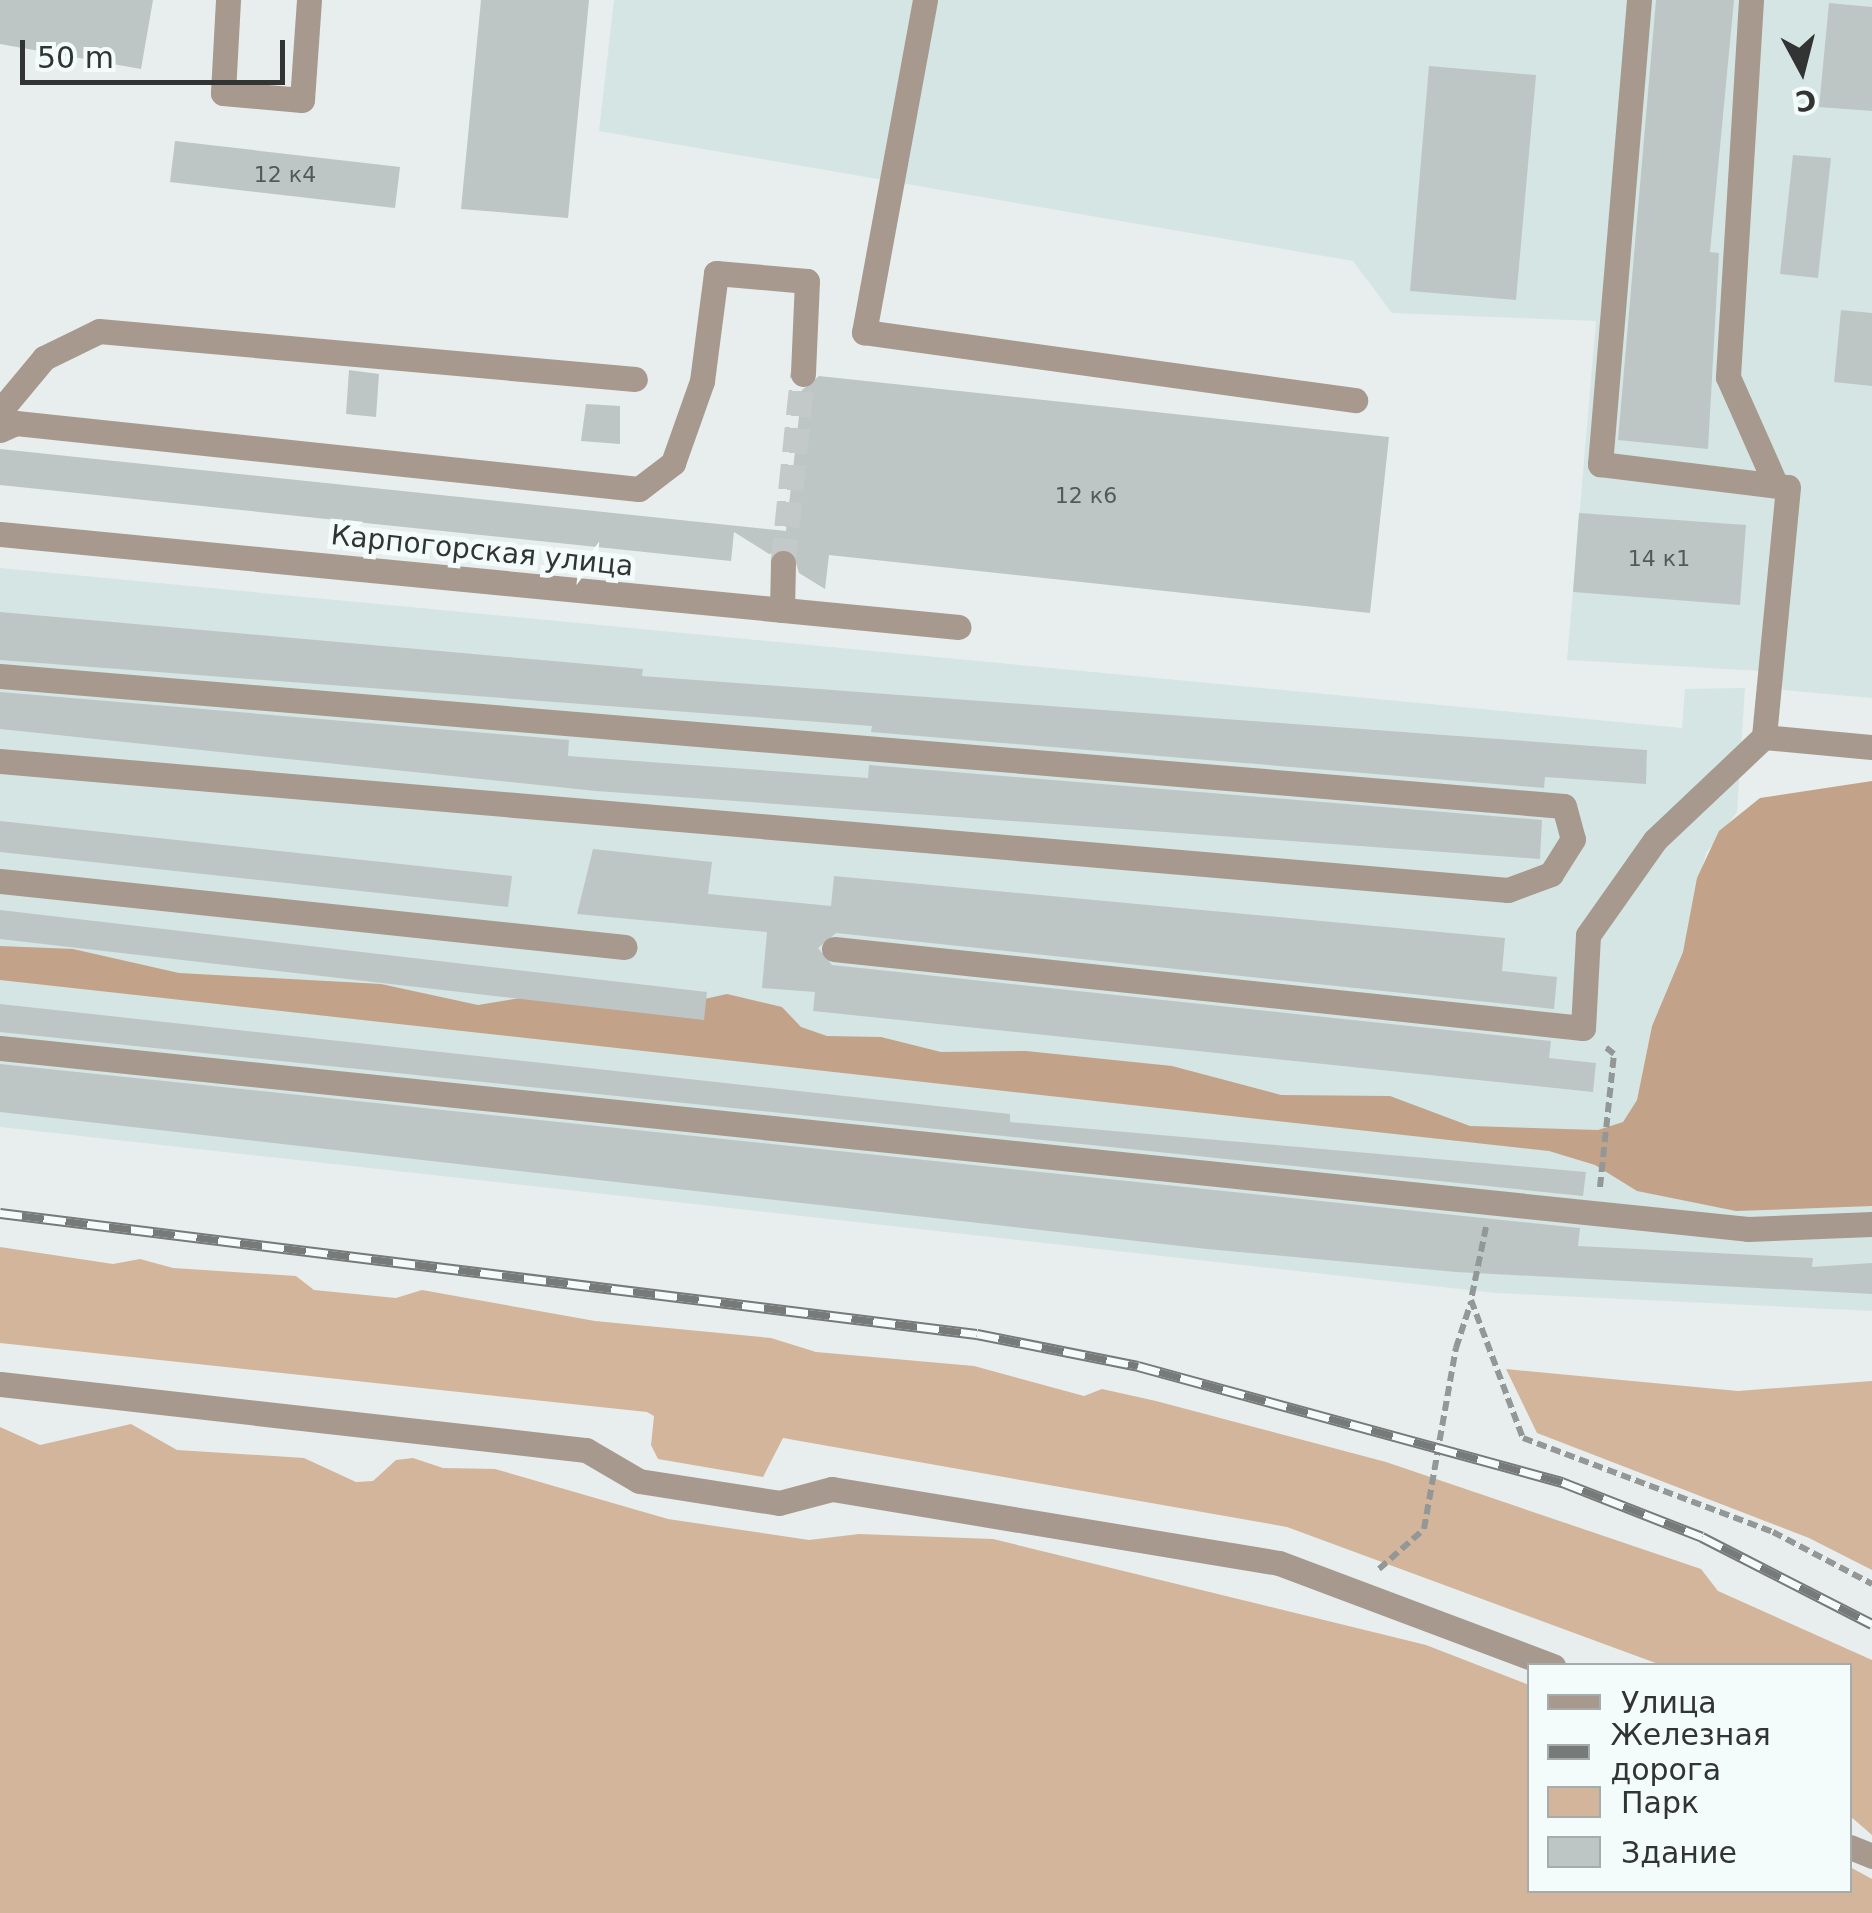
<!DOCTYPE html>
<meta charset="utf-8">
<style>
body{margin:0}
#map{position:relative;width:1872px;height:1913px;overflow:hidden;background:#e7eeed;font-family:"DejaVu Sans",sans-serif}
div>[style]{position:absolute}
.built>*{inset:0;background:#d4e5e3}
.green>*{inset:0;background:#d3b59c}
.forest>*{inset:0;background:#c2a389}
.building>*{inset:0;background:#bec6c5}
.minor-tunnel>*{height:25px;margin-top:-12.5px;transform-origin:0;background:repeating-linear-gradient(90deg,#c3c9c8 0 25px,transparent 0 37px)}
.path>*{height:6px;margin-top:-3px;transform-origin:0;background:repeating-linear-gradient(90deg,#939897 0 10px,transparent 0 15px)}
.minor>*{height:25px;margin:-12.5px;padding:0 12.5px;transform-origin:12.5px;border-radius:12.5px;background:#a7998d}
.rail>*{height:11px;margin-top:-5.5px;transform-origin:0;background:repeating-linear-gradient(90deg,#f4fcfb 0 22px,#767a79 0 44px);box-sizing:border-box;border-block:2px solid #767a79}
span{translate:-50% -50%;white-space:nowrap;text-align:center;line-height:1.15;-webkit-text-stroke:10px #f4fcfb;paint-order:stroke}
.number-label{font-size:22px;color:#545858}
.number-label span{-webkit-text-stroke-width:0}
.street-label{font-size:28px;color:#313433}
.legend{position:absolute;left:1527px;top:1663px;width:325px;height:230px;box-sizing:border-box;background:#f4fcfb;border:2px solid #a6acab;margin:0;padding:12px 18px;list-style:none;font-size:30px;color:#313433}
.legend li{display:flex;align-items:center;gap:20px;height:50px}
.legend b{width:50px;border:2px solid #a6acab}
.north{position:absolute;left:1752px;top:20px;width:100px;height:100px;-webkit-text-stroke:8px #f4fcfb;paint-order:stroke;rotate:173deg;font-size:28px;font-weight:700;line-height:40px;text-align:center;color:#313433}
.north::after{content:'';display:block;margin:auto;width:35px;height:45px;background:#313433;clip-path:polygon(50% 0,100% 100%,50% 72%,0 100%)}
.scale{position:absolute;left:20px;top:40px;width:265px;height:45px;box-sizing:border-box;border:5px solid #313433;border-top:0;padding-left:12px;font-size:30px;line-height:35px;white-space:nowrap;color:#313433;-webkit-text-stroke:8px #f4fcfb;paint-order:stroke}
</style>
<div id="map">
<div class="built">
<i style="clip-path:polygon(614px 0,1872px 0,1872px 698px,1783px 690px,1779px 672px,1567px 660px,1596px 321px,1392px 313px,1353px 261px,599px 131px)"></i>
<i style="clip-path:polygon(0 568px,1682px 728px,1685px 689px,1745px 688px,1737px 812px,1706px 853px,1683px 952px,1652px 1026px,1637px 1100px,1623px 1122px,1872px 1191px,1872px 1311px,1496px 1293px,0 1127px)"></i>
</div>
<div class="green">
<i style="clip-path:polygon(0 1247px,113px 1264px,140px 1259px,173px 1268px,296px 1276px,314px 1290px,396px 1298px,422px 1290px,595px 1321px,771px 1338px,816px 1352px,974px 1366px,1084px 1396px,1102px 1389px,1156px 1401px,1386px 1462px,1701px 1569px,1718px 1591px,1872px 1660px,1872px 1835px,1850px 1816px,1850px 1666px,1661px 1665px,1287px 1527px,783px 1438px,763px 1477px,658px 1459px,651px 1445px,654px 1416px,647px 1412px,0 1343px)"></i>
<i style="clip-path:polygon(1506px 1369px,1738px 1391px,1872px 1381px,1872px 1570px,1809px 1538px,1537px 1433px)"></i>
<i style="clip-path:polygon(131px 1424px,177px 1450px,304px 1458px,356px 1482px,373px 1481px,396px 1460px,413px 1458px,443px 1468px,495px 1469px,668px 1519px,809px 1540px,859px 1534px,993px 1539px,1426px 1645px,1529px 1685px,1530px 1890px,1850px 1890px,1850px 1867px,1872px 1879px,1872px 1913px,0 1913px,0 1427px,40px 1445px)"></i>
</div>
<div class="forest">
<i style="clip-path:polygon(1872px 781px,1872px 1206px,1736px 1211px,1637px 1191px,1595px 1165px,1549px 1151px,0 980px,0 946px,73px 949px,179px 973px,381px 984px,478px 1005px,533px 996px,700px 1000px,727px 994px,782px 1007px,801px 1027px,827px 1036px,881px 1037px,941px 1052px,1026px 1051px,1172px 1066px,1281px 1095px,1390px 1096px,1470px 1126px,1598px 1130px,1623px 1122px,1637px 1100px,1652px 1026px,1683px 952px,1697px 878px,1719px 831px,1760px 798px)"></i>
</div>
<div class="building">
<i style="clip-path:polygon(0 0,153px 0,141px 69px,0 44px)"></i>
<i style="clip-path:polygon(481px 0,589px 0,568px 218px,461px 209px)"></i>
<i style="clip-path:polygon(1656px 0,1734px 0,1710px 252px,1719px 253px,1708px 449px,1618px 440px)"></i>
<i style="clip-path:polygon(1829px 3px,1872px 7px,1872px 111px,1819px 107px)"></i>
<i style="clip-path:polygon(1429px 66px,1536px 75px,1516px 300px,1410px 291px)"></i>
<i style="clip-path:polygon(175px 141px,400px 167px,395px 208px,170px 182px)"></i>
<i style="clip-path:polygon(1793px 155px,1831px 158px,1818px 278px,1780px 274px)"></i>
<i style="clip-path:polygon(1841px 310px,1872px 313px,1872px 386px,1834px 382px)"></i>
<i style="clip-path:polygon(349px 370px,379px 374px,376px 417px,346px 414px)"></i>
<i style="clip-path:polygon(819px 376px,1389px 437px,1370px 613px,829px 555px,825px 589px,799px 573px,792px 550px,769px 554px,734px 532px,731px 561px,0 485px,0 449px,786px 531px,802px 390px)"></i>
<i style="clip-path:polygon(586px 404px,620px 406px,620px 444px,581px 441px)"></i>
<i style="clip-path:polygon(1579px 513px,1746px 525px,1740px 605px,1573px 592px)"></i>
<i style="clip-path:polygon(0 612px,643px 669px,642px 676px,1647px 750px,1646px 784px,1545px 777px,1544px 788px,871px 732px,872px 726px,0 660px)"></i>
<i style="clip-path:polygon(0 692px,569px 740px,568px 756px,868px 778px,869px 765px,1542px 820px,1540px 859px,596px 791px,0 729px)"></i>
<i style="clip-path:polygon(0 821px,512px 876px,508px 907px,0 852px)"></i>
<i style="clip-path:polygon(593px 849px,712px 862px,708px 894px,831px 906px,834px 876px,1505px 938px,1502px 971px,1557px 977px,1554px 1009px,836px 933px,818px 948px,832px 965px,1551px 1041px,1549px 1058px,1596px 1063px,1593px 1092px,813px 1011px,815px 992px,762px 988px,767px 932px,577px 914px)"></i>
<i style="clip-path:polygon(0 910px,707px 992px,704px 1020px,0 939px)"></i>
<i style="clip-path:polygon(0 1004px,1010px 1114px,1010px 1122px,1586px 1172px,1583px 1196px,0 1032px)"></i>
<i style="clip-path:polygon(0 1064px,1580px 1228px,1578px 1246px,1813px 1258px,1812px 1267px,1872px 1263px,1872px 1294px,1456px 1272px,1207px 1249px,0 1112px)"></i>
</div>
<div class="minor-tunnel">
<i style="left:783px;top:563px;width:190px;rotate:-84deg"></i>
</div>
<div class="path">
<i style="left:1600px;top:1187px;width:134px;rotate:-84deg"></i>
<i style="left:1614px;top:1054px;width:14px;rotate:-141deg"></i>
<i style="left:1486px;top:1227px;width:75px;rotate:101.6deg"></i>
<i style="left:1471px;top:1300px;width:147px;rotate:69.4deg"></i>
<i style="left:1523px;top:1438px;width:267px;rotate:20.6deg"></i>
<i style="left:1773px;top:1532px;width:112px;rotate:27.7deg"></i>
<i style="left:1379px;top:1569px;width:60px;rotate:-41.6deg"></i>
<i style="left:1424px;top:1529px;width:184px;rotate:-80deg"></i>
<i style="left:1456px;top:1348px;width:48px;rotate:-71.9deg"></i>
</div>
<div class="minor">
<i style="left:228px;top:0;width:93px;rotate:93.1deg"></i>
<i style="left:223px;top:93px;width:79px;rotate:5.1deg"></i>
<i style="left:302px;top:100px;width:100px;rotate:-86deg"></i>
<i style="left:925px;top:0;width:338px;rotate:100.4deg"></i>
<i style="left:864px;top:332px;width:496px;rotate:7.9deg"></i>
<i style="left:1639px;top:0;width:466px;rotate:94.8deg"></i>
<i style="left:1600px;top:464px;width:189px;rotate:7deg"></i>
<i style="left:1788px;top:487px;width:251px;rotate:95.5deg"></i>
<i style="left:1764px;top:737px;width:108px;rotate:5.3deg"></i>
<i style="left:1751px;top:0;width:378px;rotate:93.5deg"></i>
<i style="left:1728px;top:377px;width:114px;rotate:66.1deg"></i>
<i style="left:0;top:411px;width:69px;rotate:-50.3deg"></i>
<i style="left:44px;top:358px;width:61px;rotate:-26.1deg"></i>
<i style="left:99px;top:331px;width:538px;rotate:5.12deg"></i>
<i style="left:0;top:430px;width:17px;rotate:-24deg"></i>
<i style="left:16px;top:423px;width:626px;rotate:6.05deg"></i>
<i style="left:639px;top:489px;width:43px;rotate:-37.4deg"></i>
<i style="left:673px;top:463px;width:87px;rotate:-70.5deg"></i>
<i style="left:702px;top:381px;width:109px;rotate:-82.6deg"></i>
<i style="left:716px;top:273px;width:91px;rotate:5deg"></i>
<i style="left:807px;top:281px;width:93px;rotate:92.5deg"></i>
<i style="left:0;top:534px;width:963px;rotate:5.54deg"></i>
<i style="left:782px;top:610px;width:47px;rotate:-88.8deg"></i>
<i style="left:0;top:676px;width:1569px;rotate:4.75deg"></i>
<i style="left:1564px;top:806px;width:34px;rotate:75deg"></i>
<i style="left:1573px;top:839px;width:41px;rotate:122.2deg"></i>
<i style="left:1551px;top:874px;width:46px;rotate:159.6deg"></i>
<i style="left:1508px;top:890px;width:1514px;rotate:-175.11deg"></i>
<i style="left:0;top:881px;width:628px;rotate:6.03deg"></i>
<i style="left:834px;top:949px;width:753px;rotate:6.02deg"></i>
<i style="left:1583px;top:1028px;width:93px;rotate:-86.9deg"></i>
<i style="left:1588px;top:935px;width:116px;rotate:-54.8deg"></i>
<i style="left:1655px;top:840px;width:150px;rotate:-43.4deg"></i>
<i style="left:0;top:1048px;width:1757px;rotate:5.91deg"></i>
<i style="left:1748px;top:1229px;width:124px;rotate:-2.3deg"></i>
<i style="left:0;top:1384px;width:590px;rotate:6.43deg"></i>
<i style="left:586px;top:1450px;width:61px;rotate:30.3deg"></i>
<i style="left:639px;top:1481px;width:142px;rotate:8.9deg"></i>
<i style="left:779px;top:1503px;width:55px;rotate:-14.8deg"></i>
<i style="left:832px;top:1489px;width:453px;rotate:9.4deg"></i>
<i style="left:1279px;top:1563px;width:293px;rotate:20.6deg"></i>
<i style="left:1850px;top:1847px;width:24px;rotate:22deg"></i>
</div>
<div class="rail">
<i style="left:0;top:1213px;width:984px;rotate:7.06deg"></i>
<i style="left:977px;top:1334px;width:164px;rotate:11.2deg"></i>
<i style="left:1138px;top:1366px;width:440px;rotate:15.3deg"></i>
<i style="left:1562px;top:1482px;width:150px;rotate:21.4deg"></i>
<i style="left:1702px;top:1537px;width:191px;rotate:27.1deg"></i>
</div>
<div class="number-label">
<span style="left:285px;top:175px">12 к4</span>
<span style="left:1086px;top:496px">12 к6</span>
<span style="left:1659px;top:559px">14 к1</span>
</div>
<div class="street-label">
<span style="left:482px;top:551px;rotate:6deg">Карпогорская улица</span>
</div>
<ul class="legend">
<li><b style="height:12px;background:#a7998d"></b>Улица</li>
<li><b style="height:12px;background:#767a79"></b>Железная дорога</li>
<li><b style="height:28px;background:#d3b59c"></b>Парк</li>
<li><b style="height:28px;background:#bec6c5"></b>Здание</li>
</ul>
<div class="north">С</div>
<div class="scale">50 m</div>
</div>
